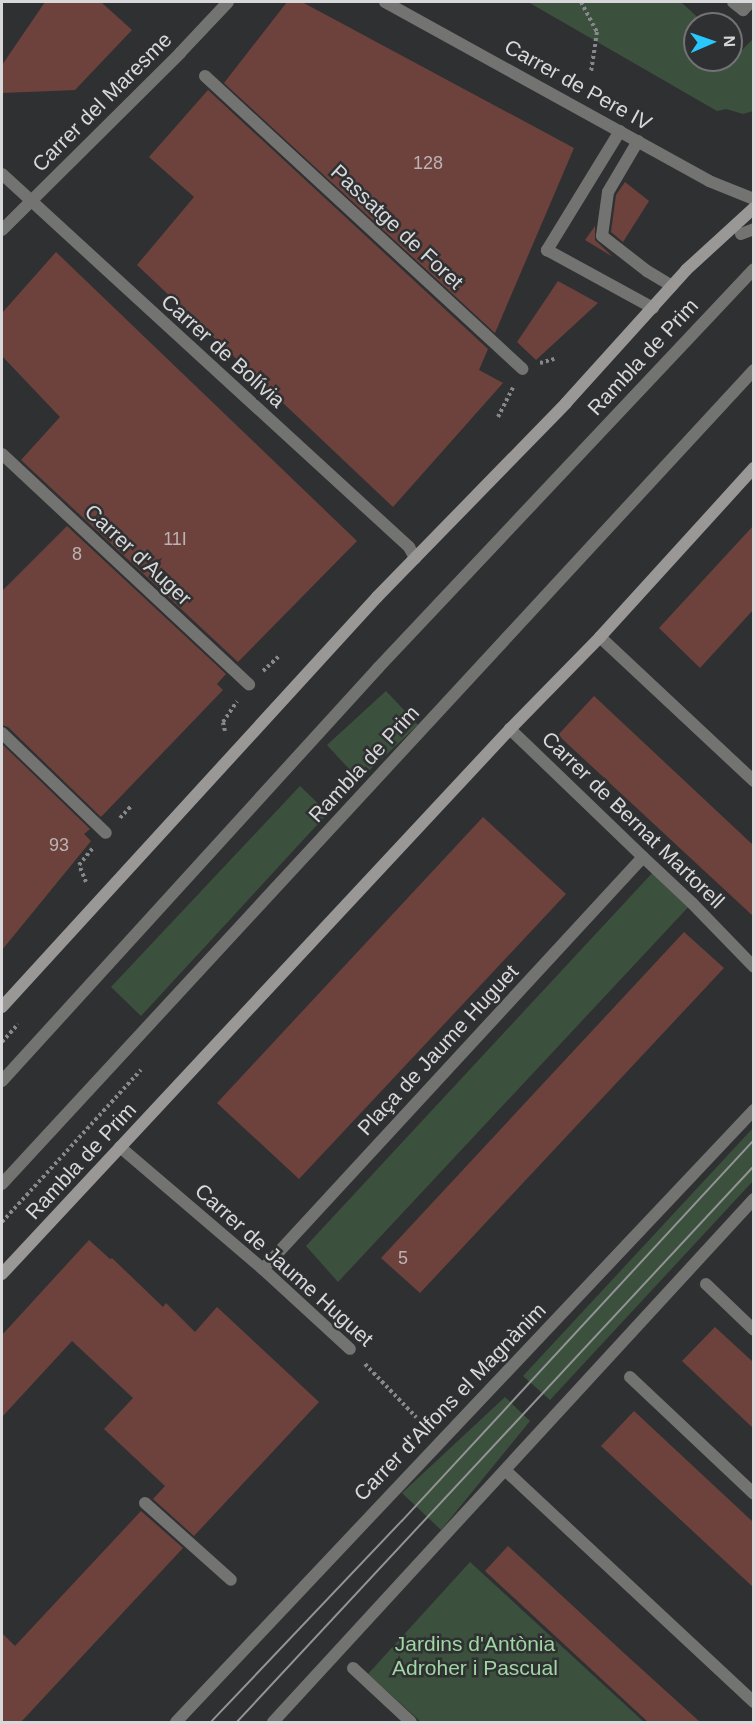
<!DOCTYPE html>
<meta charset="utf-8">
<style>
body{margin:0}
#map{position:relative;width:755px;height:1724px;overflow:hidden;background:#2f3032;font-family:Helvetica,sans-serif}
div>[style]{position:absolute}
.green>*{inset:0;background:#3c513d}
.building>*{inset:0;background:#6d423d}
.path>*{height:4px;margin-top:-2px;transform-origin:0;background:repeating-linear-gradient(90deg,#87888a 0 3px,transparent 0 6px)}
.service>*{height:12px;margin:-6px;padding:0 6px;transform-origin:6px;border-radius:6px;background:#737371}
.pedestrian>*{height:12px;margin:-6px;padding:0 6px;transform-origin:6px;border-radius:6px;background:#737371}
.minor>*{height:12px;margin:-6px;padding:0 6px;transform-origin:6px;border-radius:6px;background:#737371}
.secondary>*{height:12px;margin:-6px;padding:0 6px;transform-origin:6px;border-radius:6px;background:#999896}
.tram>*{height:1.5px;margin:-0.75px;padding:0 0.75px;transform-origin:0.75px;border-radius:0.75px;background:#929395}
span{translate:-50% -50%;white-space:nowrap;text-align:center;line-height:1.15;-webkit-text-stroke:5px #2f3032;paint-order:stroke}
.number-label{font-size:18px;color:#bdb2b3}
.number-label span{-webkit-text-stroke-width:0}
.street-label{font-size:21px;color:#d8d8da}
.park-label{font-size:21px;color:#9fd6a2}
.frame{position:absolute;inset:0;border:3px solid #d8d8da;pointer-events:none}
.north{position:absolute;left:683px;top:12px;width:60px;height:60px;box-sizing:border-box;background:#2f3032;border:2px solid #737375;border-radius:50%;rotate:88deg;font-size:16px;font-weight:700;line-height:24px;text-align:center;color:#d8d8da}
.north::after{content:'';display:block;margin:auto;width:21px;height:27px;background:#28c8ff;clip-path:polygon(50% 0,100% 100%,50% 72%,0 100%)}
</style>
<div id="map">
<div class="green">
<i style="clip-path:polygon(528px 2px,681px 2px,705px 24px,695px 24px,695px 60px,731px 60px,731px 48px,738px 54px,753px 39px,753px 111px,743px 114px,726px 109px,717px 111px)"></i>
<i style="clip-path:polygon(386px 691px,418px 725px,359px 780px,327px 745px)"></i>
<i style="clip-path:polygon(300px 786px,328px 813px,141px 1016px,111px 987px)"></i>
<i style="clip-path:polygon(656px 869px,692px 903px,338px 1282px,306px 1246px)"></i>
<i style="clip-path:polygon(753px 1128px,753px 1181px,550px 1400px,523px 1376px)"></i>
<i style="clip-path:polygon(505px 1397px,530px 1421px,441px 1530px,402px 1493px)"></i>
<i style="clip-path:polygon(470px 1562px,644px 1722px,421px 1722px,368px 1674px)"></i>
</div>
<div class="building">
<i style="clip-path:polygon(45px 2px,101px 2px,132px 30px,75px 90px,2px 93px,2px 65px)"></i>
<i style="clip-path:polygon(287px 2px,302px 2px,574px 148px,495px 333px,224px 83px)"></i>
<i style="clip-path:polygon(208px 90px,488px 349px,479px 370px,503px 383px,393px 507px,137px 265px,194px 197px,149px 157px)"></i>
<i style="clip-path:polygon(625px 182px,649px 201px,623px 242px,611px 232px,616px 195px)"></i>
<i style="clip-path:polygon(595px 226px,595px 240px,613px 257px,585px 240px)"></i>
<i style="clip-path:polygon(56px 252px,357px 541px,238px 662px,21px 460px,60px 417px,2px 356px,2px 313px)"></i>
<i style="clip-path:polygon(558px 281px,598px 303px,536px 360px,517px 342px)"></i>
<i style="clip-path:polygon(67px 526px,226px 674px,217px 684px,223px 690px,101px 817px,8px 727px,2px 725px,2px 591px)"></i>
<i style="clip-path:polygon(753px 526px,753px 610px,700px 668px,659px 628px)"></i>
<i style="clip-path:polygon(594px 696px,753px 845px,753px 916px,558px 735px)"></i>
<i style="clip-path:polygon(2px 744px,90px 829px,84px 834px,91px 841px,2px 950px)"></i>
<i style="clip-path:polygon(483px 817px,566px 894px,299px 1179px,217px 1103px)"></i>
<i style="clip-path:polygon(684px 932px,724px 968px,420px 1293px,381px 1258px)"></i>
<i style="clip-path:polygon(89px 1240px,110px 1259px,112px 1258px,163px 1307px,166px 1303px,195px 1332px,217px 1307px,319px 1402px,194px 1536px,153px 1499px,165px 1486px,104px 1429px,133px 1398px,72px 1341px,2px 1417px,2px 1335px)"></i>
<i style="clip-path:polygon(715px 1327px,753px 1362px,753px 1428px,682px 1361px)"></i>
<i style="clip-path:polygon(634px 1411px,753px 1522px,753px 1587px,601px 1446px)"></i>
<i style="clip-path:polygon(141px 1511px,183px 1548px,21px 1722px,2px 1722px,2px 1633px,15px 1646px)"></i>
<i style="clip-path:polygon(508px 1546px,625px 1654px,700px 1722px,648px 1722px,485px 1571px)"></i>
</div>
<div class="path">
<i style="left:581px;top:2px;width:34px;rotate:62deg"></i>
<i style="left:597px;top:32px;width:40px;rotate:98.5deg"></i>
<i style="left:540px;top:363px;width:15px;rotate:-16deg"></i>
<i style="left:498px;top:417px;width:33px;rotate:-63deg"></i>
<i style="left:263px;top:671px;width:22px;rotate:-43deg"></i>
<i style="left:225px;top:731px;width:9px;rotate:-103deg"></i>
<i style="left:223px;top:722px;width:25px;rotate:-56deg"></i>
<i style="left:120px;top:818px;width:16px;rotate:-47deg"></i>
<i style="left:86px;top:882px;width:18px;rotate:-112deg"></i>
<i style="left:79px;top:865px;width:22px;rotate:-51deg"></i>
<i style="left:2px;top:1042px;width:24px;rotate:-48deg"></i>
<i style="left:2px;top:1222px;width:206px;rotate:-47.6deg"></i>
<i style="left:365px;top:1364px;width:74px;rotate:46.1deg"></i>
</div>
<div class="service">
<i style="left:620px;top:131px;width:140px;rotate:121.5deg"></i>
<i style="left:547px;top:250px;width:121px;rotate:28.7deg"></i>
<i style="left:638px;top:141px;width:59px;rotate:120.5deg"></i>
<i style="left:608px;top:192px;width:44px;rotate:97.8deg"></i>
<i style="left:602px;top:236px;width:57px;rotate:37.9deg"></i>
<i style="left:647px;top:271px;width:29px;rotate:31deg"></i>
</div>
<div class="pedestrian">
<i style="left:205px;top:76px;width:432px;rotate:42.7deg"></i>
<i style="left:741px;top:234px;width:14px;rotate:-21deg"></i>
<i style="left:2px;top:454px;width:338px;rotate:43deg"></i>
<i style="left:2px;top:733px;width:144px;rotate:43.9deg"></i>
<i style="left:643px;top:857px;width:67px;rotate:43.2deg"></i>
<i style="left:692px;top:903px;width:89px;rotate:45.9deg"></i>
<i style="left:2px;top:1081px;width:559px;rotate:-47.68deg"></i>
<i style="left:378px;top:668px;width:548px;rotate:-46.7deg"></i>
<i style="left:2px;top:1184px;width:1108px;rotate:-47.27deg"></i>
<i style="left:706px;top:1284px;width:66px;rotate:43.8deg"></i>
<i style="left:630px;top:1377px;width:170px;rotate:43.3deg"></i>
<i style="left:145px;top:1503px;width:115px;rotate:41.8deg"></i>
<i style="left:353px;top:1668px;width:79px;rotate:43deg"></i>
</div>
<div class="minor">
<i style="left:385px;top:2px;width:370px;rotate:28.9deg"></i>
<i style="left:709px;top:181px;width:48px;rotate:21.8deg"></i>
<i style="left:733px;top:2px;width:13px;rotate:39deg"></i>
<i style="left:743px;top:10px;width:11px;rotate:-45deg"></i>
<i style="left:2px;top:174px;width:552px;rotate:42.5deg"></i>
<i style="left:409px;top:547px;width:13px;rotate:61deg"></i>
<i style="left:2px;top:230px;width:251px;rotate:-44.8deg"></i>
<i style="left:180px;top:53px;width:70px;rotate:-46.7deg"></i>
<i style="left:600px;top:637px;width:211px;rotate:43.1deg"></i>
<i style="left:120px;top:1147px;width:188px;rotate:40.5deg"></i>
<i style="left:263px;top:1269px;width:118px;rotate:42.6deg"></i>
<i style="left:263px;top:1269px;width:560px;rotate:-47.31deg"></i>
<i style="left:643px;top:857px;width:185px;rotate:-136.1deg"></i>
<i style="left:506px;top:1471px;width:339px;rotate:43deg"></i>
<i style="left:176px;top:1722px;width:842px;rotate:-46.64deg"></i>
<i style="left:273px;top:1722px;width:711px;rotate:-47.4deg"></i>
</div>
<div class="secondary">
<i style="left:2px;top:1007px;width:556px;rotate:-47.55deg"></i>
<i style="left:377px;top:597px;width:271px;rotate:-45.7deg"></i>
<i style="left:566px;top:403px;width:179px;rotate:-47.9deg"></i>
<i style="left:686px;top:270px;width:92px;rotate:-42.4deg"></i>
<i style="left:2px;top:1274px;width:745px;rotate:-47.01deg"></i>
<i style="left:510px;top:729px;width:129px;rotate:-45.6deg"></i>
<i style="left:600px;top:637px;width:229px;rotate:-47.7deg"></i>
</div>
<div class="tram">
<i style="left:211px;top:1722px;width:277px;rotate:-46.5deg"></i>
<i style="left:402px;top:1521px;width:519px;rotate:-47.27deg"></i>
<i style="left:237px;top:1722px;width:759px;rotate:-47.08deg"></i>
</div>
<div class="number-label">
<span style="left:428px;top:163px">128</span>
<span style="left:175px;top:539px">11I</span>
<span style="left:77px;top:554px">8</span>
<span style="left:59px;top:845px">93</span>
<span style="left:403px;top:1258px">5</span>
</div>
<div class="street-label">
<span style="left:578px;top:85px;rotate:29deg">Carrer de Pere IV</span>
<span style="left:102px;top:102px;rotate:-45deg">Carrer del Maresme</span>
<span style="left:397px;top:227px;rotate:43deg">Passatge de Foret</span>
<span style="left:223px;top:351px;rotate:42deg">Carrer de Bolívia</span>
<span style="left:643px;top:357px;rotate:-47deg">Rambla de Prim</span>
<span style="left:138px;top:555px;rotate:43deg">Carrer d'Auger</span>
<span style="left:364px;top:764px;rotate:-47deg">Rambla de Prim</span>
<span style="left:633px;top:820px;rotate:44deg">Carrer de Bernat Martorell</span>
<span style="left:438px;top:1050px;rotate:-47deg">Plaça de Jaume Huguet</span>
<span style="left:81px;top:1161px;rotate:-47deg">Rambla de Prim</span>
<span style="left:284px;top:1265px;rotate:42deg">Carrer de Jaume Huguet</span>
<span style="left:450px;top:1402px;rotate:-46deg">Carrer d'Alfons el Magnànim</span>
</div>
<div class="park-label">
<span style="left:475px;top:1656px">Jardins d'Antònia<br>Adroher i Pascual</span>
</div>
<div class="frame"></div>
<div class="north">N</div>
</div>
